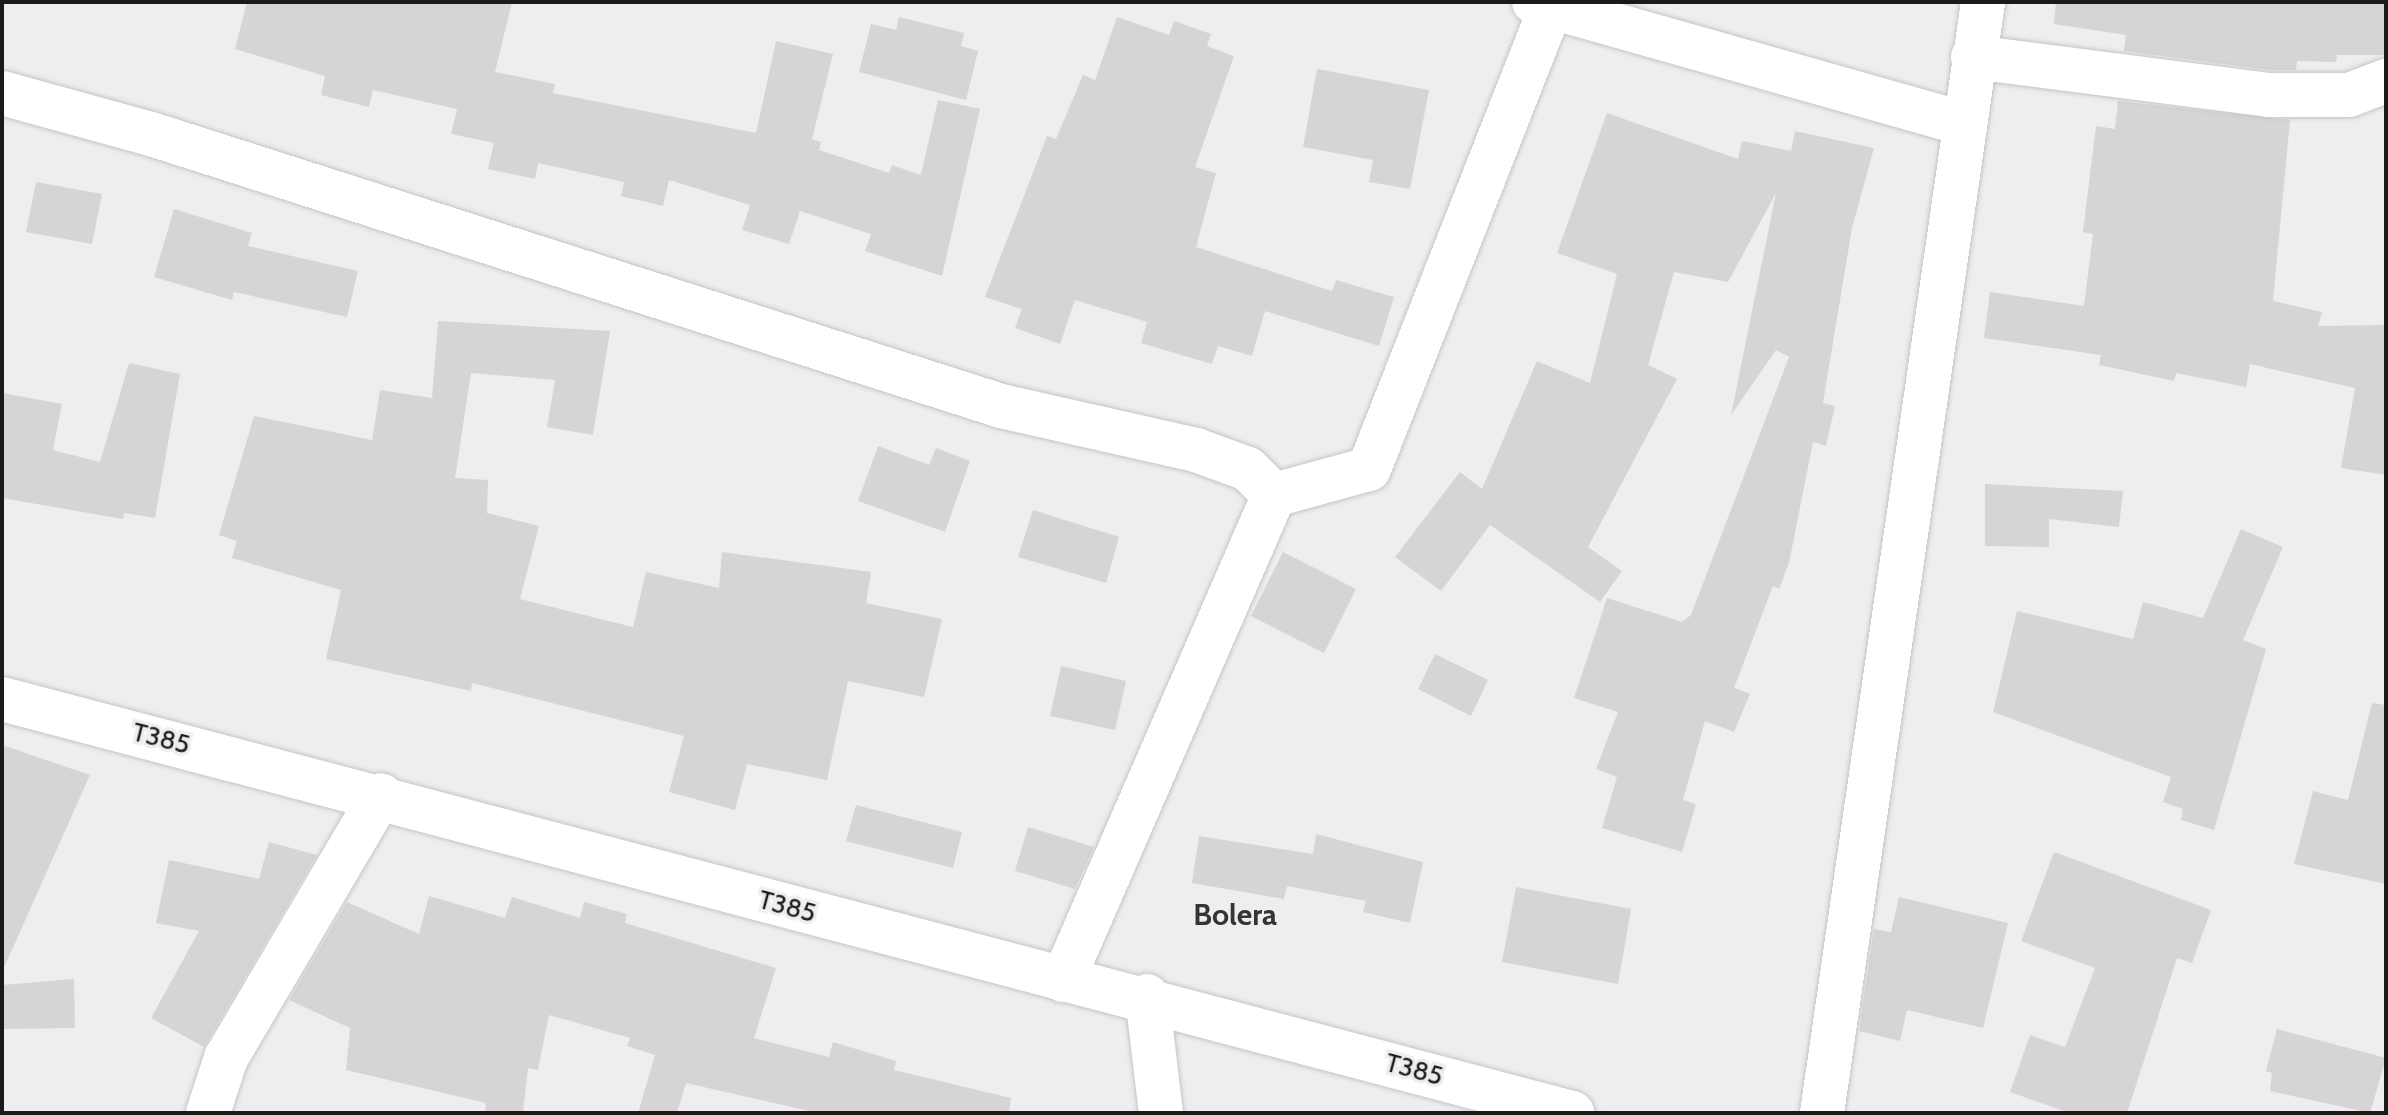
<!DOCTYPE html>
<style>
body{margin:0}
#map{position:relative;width:2388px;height:1115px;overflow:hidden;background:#eeeef0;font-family:Cabin,sans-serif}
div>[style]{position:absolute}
.building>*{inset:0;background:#d6d4d5}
.roads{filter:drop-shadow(0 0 2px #c4c5c6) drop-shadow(0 0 2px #c4c5c6)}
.minor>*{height:44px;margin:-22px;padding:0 22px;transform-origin:22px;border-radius:22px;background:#fff}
span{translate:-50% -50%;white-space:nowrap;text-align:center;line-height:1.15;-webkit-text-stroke:7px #eeeef0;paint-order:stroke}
.street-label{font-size:26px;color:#1a1a1a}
.quarter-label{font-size:30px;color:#343435;font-weight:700}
.frame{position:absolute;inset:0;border:4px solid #1a1a1a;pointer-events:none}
</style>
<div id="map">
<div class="building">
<i style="clip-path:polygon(247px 2px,512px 2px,495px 72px,555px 84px,553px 93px,756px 133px,776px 41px,833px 54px,812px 139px,821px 142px,819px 150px,889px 173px,892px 165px,921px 175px,938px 100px,980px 109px,942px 276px,865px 251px,871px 234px,800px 211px,789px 244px,742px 230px,750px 205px,669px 180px,663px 206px,621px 196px,624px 182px,538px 163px,535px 179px,488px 169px,494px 143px,451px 134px,457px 109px,373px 90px,369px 107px,321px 95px,325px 76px,235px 49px)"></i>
<i style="clip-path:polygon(2056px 2px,2386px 2px,2386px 55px,2337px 55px,2336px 62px,2297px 61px,2296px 70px,2270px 70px,2124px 51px,2126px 35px,2054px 24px)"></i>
<i style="clip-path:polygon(899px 17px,964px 33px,961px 46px,978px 51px,966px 100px,859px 72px,871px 24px,896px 30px)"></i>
<i style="clip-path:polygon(1117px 17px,1169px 35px,1174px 21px,1211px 34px,1207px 46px,1234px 56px,1195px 167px,1216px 173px,1196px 247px,1332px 291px,1336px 280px,1394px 297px,1379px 346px,1265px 311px,1252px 356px,1218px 346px,1212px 364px,1141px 343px,1147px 322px,1075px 300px,1060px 344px,1015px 328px,1022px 309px,985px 297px,1047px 136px,1056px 139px,1083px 75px,1095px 80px)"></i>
<i style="clip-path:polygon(1317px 69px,1429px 90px,1410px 189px,1369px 182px,1373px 160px,1303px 147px)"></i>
<i style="clip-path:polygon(2118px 101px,2290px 120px,2273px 301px,2322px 312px,2318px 326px,2386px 325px,2386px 475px,2341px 468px,2355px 388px,2250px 364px,2246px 387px,2176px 373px,2174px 381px,2099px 365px,2101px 355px,1984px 338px,1990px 292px,2084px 306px,2093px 234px,2083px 232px,2096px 126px,2115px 129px)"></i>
<i style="clip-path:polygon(1607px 113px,1738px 159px,1742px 141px,1791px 151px,1795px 131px,1874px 148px,1852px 228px,1823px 403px,1835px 406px,1826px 446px,1813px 442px,1789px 563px,1779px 589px,1773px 586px,1734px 688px,1750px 694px,1734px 732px,1705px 721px,1683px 800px,1696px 804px,1682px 852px,1602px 828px,1617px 777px,1596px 769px,1618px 712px,1574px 698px,1607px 598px,1682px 622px,1691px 615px,1789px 357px,1776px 350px,1731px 415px,1776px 193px,1728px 282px,1674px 272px,1648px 365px,1677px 379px,1588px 547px,1622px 571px,1600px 602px,1490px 525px,1441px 591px,1395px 557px,1460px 472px,1482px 489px,1537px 361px,1590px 383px,1617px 274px,1557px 253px)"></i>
<i style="clip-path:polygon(36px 182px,102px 194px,92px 244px,26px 232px)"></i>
<i style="clip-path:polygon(174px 209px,252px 233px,248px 246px,358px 271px,347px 317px,234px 292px,232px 300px,154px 277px)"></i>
<i style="clip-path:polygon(438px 321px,610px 331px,593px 435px,547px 427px,555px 380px,471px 373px,455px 478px,488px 480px,487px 513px,539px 526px,520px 599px,633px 627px,646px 572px,719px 588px,722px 552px,871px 572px,866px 603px,942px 619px,924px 697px,848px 681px,827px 780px,747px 764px,735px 810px,669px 792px,684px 736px,472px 683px,471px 691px,326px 659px,341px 590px,232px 558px,237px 541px,219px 535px,254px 416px,372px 440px,380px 390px,432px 398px)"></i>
<i style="clip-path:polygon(129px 363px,180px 374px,155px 518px,124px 513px,123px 519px,2px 498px,2px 393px,62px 404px,53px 450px,100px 462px)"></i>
<i style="clip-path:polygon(878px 446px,929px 465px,936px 448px,970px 461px,945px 532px,858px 501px)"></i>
<i style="clip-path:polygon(1985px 484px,2123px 491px,2119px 527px,2049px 519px,2049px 547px,1985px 546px)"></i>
<i style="clip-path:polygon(1033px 510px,1119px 537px,1106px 583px,1018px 557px)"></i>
<i style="clip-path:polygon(2241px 529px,2283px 547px,2243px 640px,2266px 649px,2214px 830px,2181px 820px,2183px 809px,2163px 802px,2171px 777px,1993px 712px,2017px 611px,2133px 639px,2143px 602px,2203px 618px)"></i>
<i style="clip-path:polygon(1283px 552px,1356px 589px,1324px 653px,1251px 616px)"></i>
<i style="clip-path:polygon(1435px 654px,1488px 680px,1471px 716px,1418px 689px)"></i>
<i style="clip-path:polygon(1061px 666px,1126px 681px,1115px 730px,1050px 716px)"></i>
<i style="clip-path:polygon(2372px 703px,2386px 705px,2386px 884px,2294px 864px,2313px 791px,2348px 800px)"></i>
<i style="clip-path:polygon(2px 745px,90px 775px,2px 972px)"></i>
<i style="clip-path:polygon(856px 805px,962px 832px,953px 868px,846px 841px)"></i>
<i style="clip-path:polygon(1028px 827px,1094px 847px,1075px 889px,1015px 871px)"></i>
<i style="clip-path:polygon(1316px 834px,1423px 862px,1410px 923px,1363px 912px,1366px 901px,1287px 886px,1284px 899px,1192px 883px,1199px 836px,1313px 854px)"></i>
<i style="clip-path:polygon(269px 842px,317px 855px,204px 1047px,151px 1018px,199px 931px,156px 923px,169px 860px,259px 879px)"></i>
<i style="clip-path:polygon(2054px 852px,2211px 910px,2192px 963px,2177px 958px,2127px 1113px,2070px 1113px,2010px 1092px,2030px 1035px,2065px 1047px,2095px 968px,2021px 941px)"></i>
<i style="clip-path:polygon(1516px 887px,1631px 909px,1618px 984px,1502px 962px)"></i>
<i style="clip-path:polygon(429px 896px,505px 918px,512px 897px,580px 918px,584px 902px,627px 914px,625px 923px,776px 968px,754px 1038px,829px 1057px,833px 1042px,896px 1061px,894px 1070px,1011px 1098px,1009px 1113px,818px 1113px,686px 1083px,677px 1113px,638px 1113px,655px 1055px,627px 1046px,630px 1038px,549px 1015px,538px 1070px,528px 1068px,523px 1113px,485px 1113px,486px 1103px,346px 1070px,350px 1028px,289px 1000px,347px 902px,419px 934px)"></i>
<i style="clip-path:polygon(1899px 897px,2008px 923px,1983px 1028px,1907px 1010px,1900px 1041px,1859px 1031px,1874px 929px,1891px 932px)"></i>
<i style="clip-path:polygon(74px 979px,75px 1028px,2px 1029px,2px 985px)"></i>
<i style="clip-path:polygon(2277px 1029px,2386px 1058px,2370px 1113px,2270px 1091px,2272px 1073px,2266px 1071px)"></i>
</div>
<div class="roads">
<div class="minor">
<i style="left:1534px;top:2px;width:447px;rotate:15.8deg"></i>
<i style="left:1973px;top:57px;width:297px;rotate:7.3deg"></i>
<i style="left:2268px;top:95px;width:81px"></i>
<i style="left:2349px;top:95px;width:40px;rotate:-21deg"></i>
<i style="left:2px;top:93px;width:155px;rotate:15.4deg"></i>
<i style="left:151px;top:134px;width:892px;rotate:17.74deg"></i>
<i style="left:1001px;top:406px;width:200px;rotate:12.7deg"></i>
<i style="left:1196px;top:450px;width:55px;rotate:20.1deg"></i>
<i style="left:1248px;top:469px;width:37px;rotate:45deg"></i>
<i style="left:1274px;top:495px;width:98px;rotate:-15.3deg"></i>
<i style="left:1369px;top:469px;width:497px;rotate:-68.5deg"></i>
<i style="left:2px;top:699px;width:1624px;rotate:14.77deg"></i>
<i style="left:1063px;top:980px;width:529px;rotate:-66.49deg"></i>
<i style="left:1147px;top:996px;width:118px;rotate:83.2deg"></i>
<i style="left:208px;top:1113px;width:58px;rotate:-71.9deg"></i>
<i style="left:226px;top:1058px;width:305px;rotate:-59.5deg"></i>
<i style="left:1822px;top:1113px;width:1123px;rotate:-81.75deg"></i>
</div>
</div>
<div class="street-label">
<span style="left:161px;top:739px;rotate:14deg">T385</span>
<span style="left:787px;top:907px;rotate:15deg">T385</span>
<span style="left:1414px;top:1070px;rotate:15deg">T385</span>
</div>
<div class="quarter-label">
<span style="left:1235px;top:915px">Bolera</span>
</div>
<div class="frame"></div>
</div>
